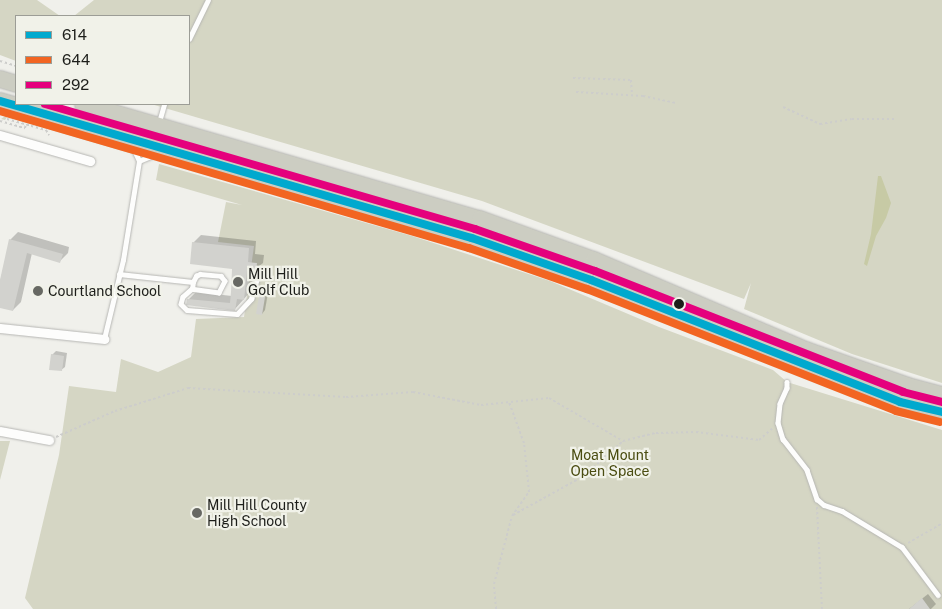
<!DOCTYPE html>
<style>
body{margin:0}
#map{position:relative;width:942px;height:609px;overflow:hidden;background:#f0f0eb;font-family:"Public Sans",sans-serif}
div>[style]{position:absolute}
.green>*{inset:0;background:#d5d6c4}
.water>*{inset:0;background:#c7caa5}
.shadow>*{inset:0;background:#0003}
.building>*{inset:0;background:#d2d2ce}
.path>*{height:2px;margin-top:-1px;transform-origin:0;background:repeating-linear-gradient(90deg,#cdcdcb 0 2.5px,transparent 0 5px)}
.roads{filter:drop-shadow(0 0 1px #b6b6b3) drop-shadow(0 0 1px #b6b6b3)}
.lane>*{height:4.5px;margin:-2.25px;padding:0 2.25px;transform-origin:2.25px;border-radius:2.25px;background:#fdfdfc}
.street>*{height:9px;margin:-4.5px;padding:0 4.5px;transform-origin:4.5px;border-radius:4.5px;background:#fdfdfc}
.highway>*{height:16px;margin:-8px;padding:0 8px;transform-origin:8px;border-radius:8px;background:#cccdc2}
.bus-1>*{height:8px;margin:-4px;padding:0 4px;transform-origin:4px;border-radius:4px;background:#00a9ce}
.bus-2>*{height:8px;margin:-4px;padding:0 4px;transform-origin:4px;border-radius:4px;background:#f26522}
.bus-3>*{height:8px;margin:-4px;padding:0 4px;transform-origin:4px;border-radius:4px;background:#e5007d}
.dots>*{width:14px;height:14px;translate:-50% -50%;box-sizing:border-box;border:2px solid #f1f2e9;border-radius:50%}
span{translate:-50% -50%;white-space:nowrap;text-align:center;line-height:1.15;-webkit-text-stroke:4.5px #f1f2e9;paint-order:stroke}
.poi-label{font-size:14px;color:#1d1e1a}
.left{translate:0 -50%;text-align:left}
.park-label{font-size:14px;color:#4a4c11}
.legend{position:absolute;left:15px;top:15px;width:175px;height:90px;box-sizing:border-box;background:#f1f2e9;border:1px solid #9c9d96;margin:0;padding:6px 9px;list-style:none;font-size:15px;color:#1d1e1a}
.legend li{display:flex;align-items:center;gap:10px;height:25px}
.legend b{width:25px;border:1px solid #9c9d96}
</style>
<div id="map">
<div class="green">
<i style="clip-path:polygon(0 0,37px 0,60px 16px,16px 16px,16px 61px,0 55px)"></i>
<i style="clip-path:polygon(94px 0,942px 0,942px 383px,852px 354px,744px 309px,751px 283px,744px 299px,482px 201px,151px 104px,189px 104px,189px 16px,74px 16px)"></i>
<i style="clip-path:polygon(11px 112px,128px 146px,133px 154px,7px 117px,5px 120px,1px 119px)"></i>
<i style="clip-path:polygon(157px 161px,182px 165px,234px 177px,448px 239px,594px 289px,587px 291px,528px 270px,274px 191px)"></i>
<i style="clip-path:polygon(159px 164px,412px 236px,550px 281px,659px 327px,773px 370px,787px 382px,942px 430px,942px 609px,33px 609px,25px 598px,59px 455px,69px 386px,116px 392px,121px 359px,158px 372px,191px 357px,196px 319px,244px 317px,254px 246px,218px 242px,226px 202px,242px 205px,156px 180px)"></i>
<i style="clip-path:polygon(0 441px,10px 441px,0 480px)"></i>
</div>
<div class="water">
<i style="clip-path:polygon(878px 176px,881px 176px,891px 203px,886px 218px,876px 236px,867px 266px,864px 264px,871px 234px)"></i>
</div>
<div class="shadow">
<i style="clip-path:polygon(18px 232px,69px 247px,68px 253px,60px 261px,32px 253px,21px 302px,13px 310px,0 307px,0 282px,10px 240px)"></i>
<i style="clip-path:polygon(201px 235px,256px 241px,255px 254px,264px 255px,263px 263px,253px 271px,251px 291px,235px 309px,188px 300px,196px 292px,232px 296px,234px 268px,193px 243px)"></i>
<i style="clip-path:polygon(264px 293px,268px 293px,265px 310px,262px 314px,258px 313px,261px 296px)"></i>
<i style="clip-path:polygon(56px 351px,67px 353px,65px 367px,61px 370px,52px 355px)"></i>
<i style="clip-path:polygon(928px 594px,936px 604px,931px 609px,909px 609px)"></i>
</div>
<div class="building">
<i style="clip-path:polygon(9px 239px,63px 254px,60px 263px,27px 253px,13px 311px,0 308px,0 280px)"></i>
<i style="clip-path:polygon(192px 242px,249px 248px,248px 262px,257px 263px,256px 272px,247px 271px,244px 300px,237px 299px,235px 311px,186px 305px,187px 299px,230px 303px,231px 292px,232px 269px,190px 264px)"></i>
<i style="clip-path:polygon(259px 296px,265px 297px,262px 315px,256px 314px)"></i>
<i style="clip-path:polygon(51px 354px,64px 356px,62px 371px,49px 370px)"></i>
<i style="clip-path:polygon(922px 598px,930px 609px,909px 609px)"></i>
</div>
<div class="path">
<i style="left:0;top:61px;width:17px;rotate:17deg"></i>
<i style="left:573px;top:78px;width:58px;rotate:2deg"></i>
<i style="left:631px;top:80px;width:15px;rotate:86deg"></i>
<i style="left:576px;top:92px;width:67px;rotate:3.4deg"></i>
<i style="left:643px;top:96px;width:33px;rotate:12deg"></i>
<i style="left:783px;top:107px;width:41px;rotate:24.7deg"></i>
<i style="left:820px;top:124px;width:32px;rotate:-9deg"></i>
<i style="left:852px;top:119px;width:42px"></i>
<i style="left:7px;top:119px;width:41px;rotate:15.8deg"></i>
<i style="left:46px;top:130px;width:6px;rotate:59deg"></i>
<i style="left:0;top:121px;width:26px;rotate:16deg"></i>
<i style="left:25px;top:128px;width:4px;rotate:-76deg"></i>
<i style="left:56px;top:437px;width:64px;rotate:-23.8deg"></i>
<i style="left:115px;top:411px;width:77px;rotate:-17.5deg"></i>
<i style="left:188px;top:388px;width:158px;rotate:3.3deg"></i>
<i style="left:346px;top:397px;width:67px;rotate:-4.3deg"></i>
<i style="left:413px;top:392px;width:69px;rotate:10.8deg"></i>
<i style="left:481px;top:405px;width:68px;rotate:-5.9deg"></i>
<i style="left:549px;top:398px;width:86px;rotate:30.2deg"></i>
<i style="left:623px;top:441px;width:34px;rotate:-14deg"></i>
<i style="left:656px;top:433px;width:40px;rotate:-1.4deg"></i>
<i style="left:696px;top:432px;width:64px;rotate:7.2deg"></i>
<i style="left:759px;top:440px;width:18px;rotate:-41deg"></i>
<i style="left:817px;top:507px;width:102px;rotate:87.2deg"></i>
<i style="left:513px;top:515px;width:79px;rotate:-28.8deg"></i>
<i style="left:582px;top:477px;width:55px;rotate:-41.3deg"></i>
<i style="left:908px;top:543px;width:39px;rotate:-30deg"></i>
<i style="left:496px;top:609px;width:25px;rotate:-95deg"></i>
<i style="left:494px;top:584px;width:70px;rotate:-75.2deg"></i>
<i style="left:512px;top:516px;width:29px;rotate:-55deg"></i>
<i style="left:529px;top:492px;width:49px;rotate:-95.8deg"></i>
<i style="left:524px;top:443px;width:44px;rotate:-110.1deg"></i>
</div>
<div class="roads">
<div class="lane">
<i style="left:189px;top:39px;width:43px;rotate:-64deg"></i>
<i style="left:159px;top:122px;width:19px;rotate:-74deg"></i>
<i style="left:139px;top:161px;width:21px;rotate:-23deg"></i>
<i style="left:119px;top:274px;width:74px;rotate:6.2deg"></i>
<i style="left:193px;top:282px;width:7px;rotate:-63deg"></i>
<i style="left:196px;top:276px;width:4px;rotate:-27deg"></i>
<i style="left:200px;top:274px;width:21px;rotate:5deg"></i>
<i style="left:221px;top:276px;width:6px;rotate:51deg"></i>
<i style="left:225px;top:281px;width:13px;rotate:117deg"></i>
<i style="left:219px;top:293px;width:27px;rotate:-172deg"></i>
<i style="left:192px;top:289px;width:7px;rotate:-82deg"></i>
<i style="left:192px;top:289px;width:12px;rotate:138deg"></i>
<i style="left:183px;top:297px;width:7px;rotate:106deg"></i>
<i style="left:181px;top:304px;width:8px;rotate:45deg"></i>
<i style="left:187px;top:310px;width:50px;rotate:4.6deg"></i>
<i style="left:237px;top:314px;width:21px;rotate:-47deg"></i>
<i style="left:251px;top:299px;width:25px;rotate:-74deg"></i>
<i style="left:104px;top:339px;width:81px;rotate:-76.5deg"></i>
<i style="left:123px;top:260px;width:100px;rotate:-80.8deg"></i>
<i style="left:139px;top:161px;width:19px;rotate:-115deg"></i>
<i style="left:787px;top:382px;width:6px;rotate:90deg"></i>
<i style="left:787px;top:388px;width:17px;rotate:114deg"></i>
<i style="left:780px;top:404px;width:19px;rotate:96deg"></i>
<i style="left:778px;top:423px;width:17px;rotate:73deg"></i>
<i style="left:783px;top:439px;width:39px;rotate:52deg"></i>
<i style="left:807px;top:470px;width:31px;rotate:71deg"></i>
<i style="left:817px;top:499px;width:9px;rotate:41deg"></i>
<i style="left:824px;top:505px;width:19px;rotate:18deg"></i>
<i style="left:842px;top:511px;width:70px;rotate:31deg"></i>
<i style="left:902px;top:547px;width:60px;rotate:53.1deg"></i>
</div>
<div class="street">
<i style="left:0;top:135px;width:94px;rotate:16.1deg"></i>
<i style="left:0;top:328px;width:105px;rotate:6deg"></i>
<i style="left:0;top:431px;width:50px;rotate:10.4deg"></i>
</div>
<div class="highway">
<i style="left:0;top:79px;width:17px;rotate:17deg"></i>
<i style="left:0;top:101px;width:491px;rotate:16.2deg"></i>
<i style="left:472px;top:238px;width:126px;rotate:19.4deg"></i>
<i style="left:591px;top:280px;width:332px;rotate:21.5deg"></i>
<i style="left:900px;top:402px;width:43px;rotate:13.4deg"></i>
<i style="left:83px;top:104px;width:413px;rotate:16.2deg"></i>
<i style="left:480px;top:219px;width:121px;rotate:19.8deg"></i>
<i style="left:594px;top:260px;width:230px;rotate:23deg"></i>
<i style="left:806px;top:350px;width:108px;rotate:19.4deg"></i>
<i style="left:908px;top:386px;width:35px;rotate:15deg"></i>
</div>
</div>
<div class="bus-1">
<i style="left:0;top:101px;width:491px;rotate:16.2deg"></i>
<i style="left:472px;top:238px;width:126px;rotate:19.4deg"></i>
<i style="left:591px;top:280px;width:332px;rotate:21.5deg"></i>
<i style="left:900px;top:402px;width:43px;rotate:13.4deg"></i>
</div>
<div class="bus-2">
<i style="left:0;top:111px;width:489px;rotate:16.3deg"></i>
<i style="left:469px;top:248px;width:125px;rotate:19.2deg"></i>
<i style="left:587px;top:289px;width:332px;rotate:21.5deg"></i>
<i style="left:896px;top:411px;width:45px;rotate:14deg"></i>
</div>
<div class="bus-3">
<i style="left:45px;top:104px;width:448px;rotate:16.2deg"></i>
<i style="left:475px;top:229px;width:127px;rotate:19.3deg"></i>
<i style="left:595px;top:271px;width:331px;rotate:21.4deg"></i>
<i style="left:903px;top:392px;width:40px;rotate:14.4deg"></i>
</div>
<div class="dots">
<i style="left:238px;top:282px;background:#676863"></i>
<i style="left:38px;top:291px;background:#676863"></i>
<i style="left:679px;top:304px;background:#1d1e1a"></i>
<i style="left:197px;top:513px;background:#676863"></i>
</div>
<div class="poi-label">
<span class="left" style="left:248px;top:282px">Mill Hill<br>Golf Club</span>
<span class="left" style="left:48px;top:291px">Courtland School</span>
<span class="left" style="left:207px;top:513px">Mill Hill County<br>High School</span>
</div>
<div class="park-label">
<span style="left:610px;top:463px">Moat Mount<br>Open Space</span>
</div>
<ul class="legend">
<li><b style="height:6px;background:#00a9ce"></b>614</li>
<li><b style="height:6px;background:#f26522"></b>644</li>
<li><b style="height:6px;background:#e5007d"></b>292</li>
</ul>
</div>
